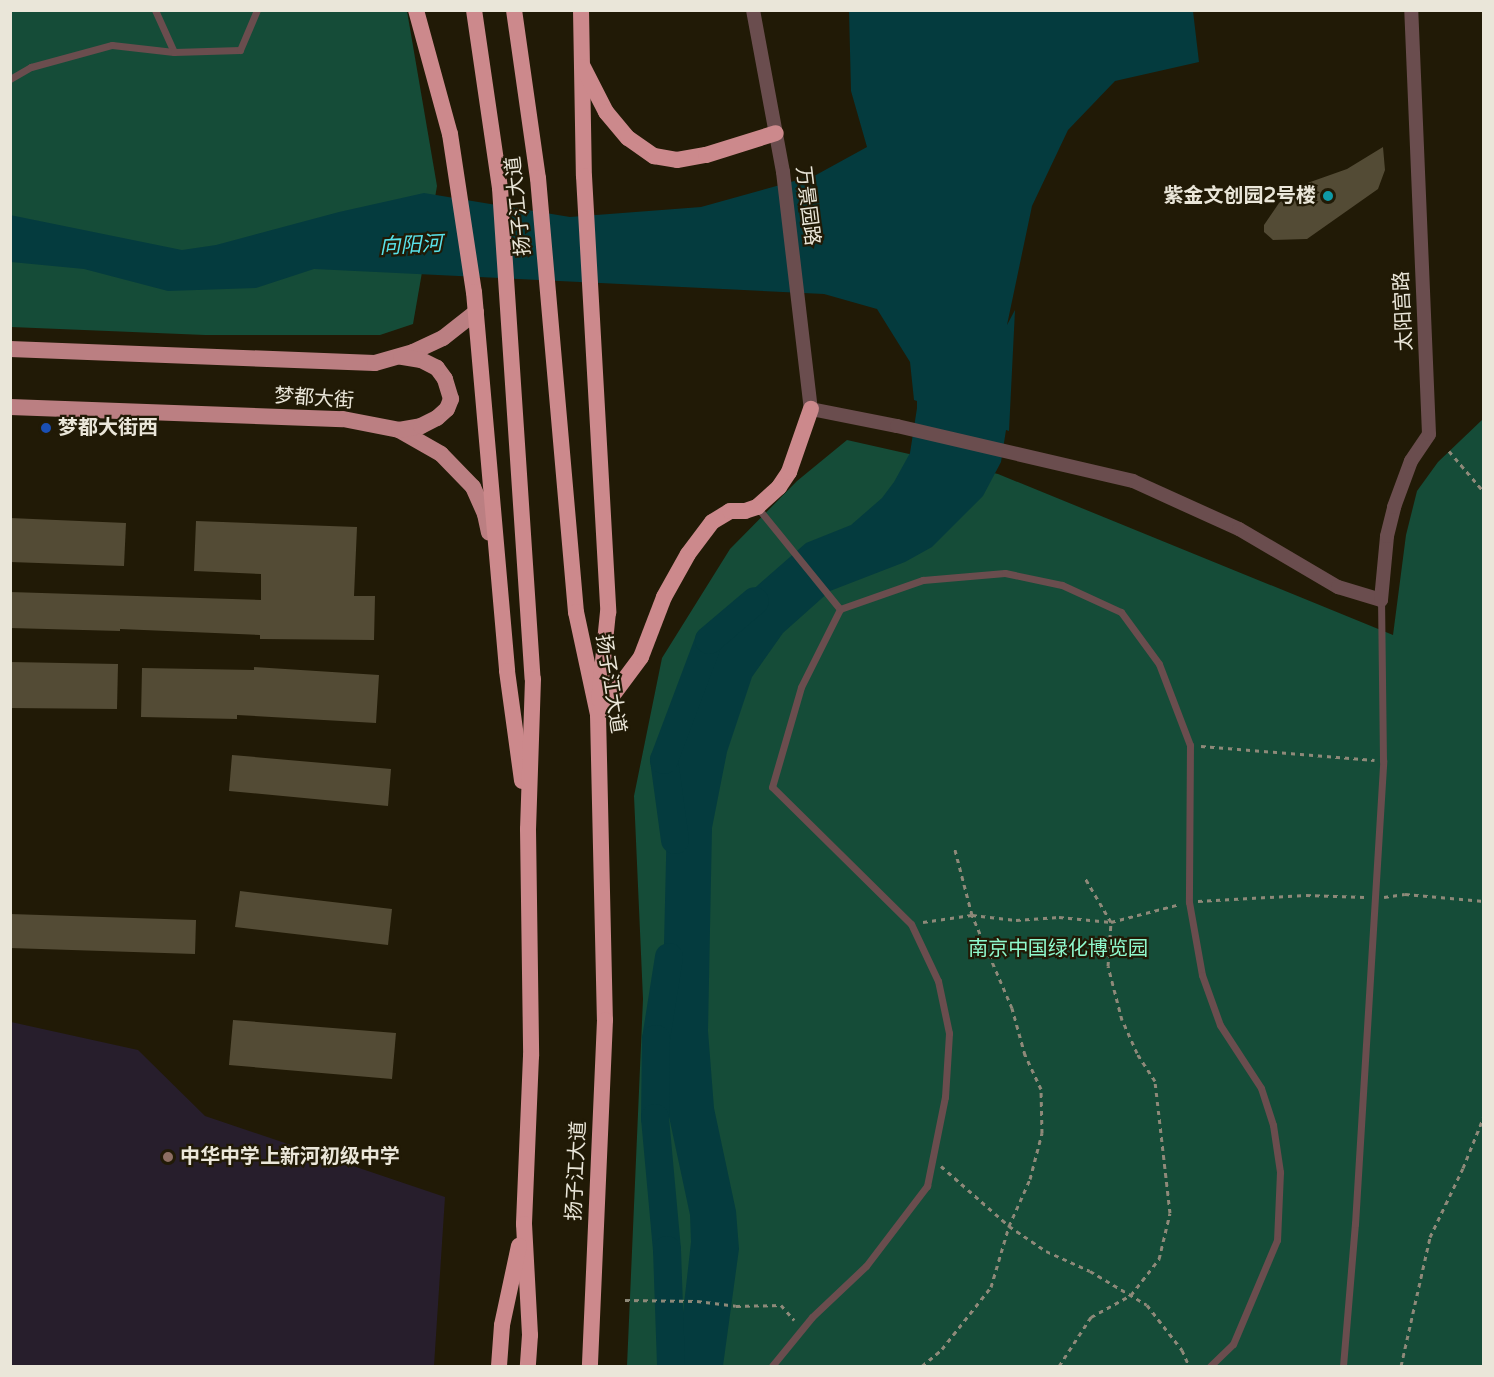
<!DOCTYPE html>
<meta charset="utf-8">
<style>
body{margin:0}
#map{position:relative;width:1494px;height:1377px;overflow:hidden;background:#211a06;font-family:"Varela Round","Noto Sans SC",sans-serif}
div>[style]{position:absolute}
.education>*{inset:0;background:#271e2c}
.green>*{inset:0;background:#154c38}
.water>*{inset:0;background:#043b3e}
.river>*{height:28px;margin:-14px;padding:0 14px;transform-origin:14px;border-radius:14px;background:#043b3e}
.building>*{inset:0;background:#534b35}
.path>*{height:3px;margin-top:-1.5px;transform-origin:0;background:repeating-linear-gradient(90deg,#8e8979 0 4.5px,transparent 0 9px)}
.service>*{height:7px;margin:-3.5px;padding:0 3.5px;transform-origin:3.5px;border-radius:3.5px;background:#6a4d4e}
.minor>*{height:14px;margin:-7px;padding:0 7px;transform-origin:7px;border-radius:7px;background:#6a4d4e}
.primary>*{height:16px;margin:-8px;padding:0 8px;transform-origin:8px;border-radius:8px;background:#bb7f82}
.trunk>*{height:16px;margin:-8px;padding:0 8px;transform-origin:8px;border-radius:8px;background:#cc898c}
.dots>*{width:16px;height:16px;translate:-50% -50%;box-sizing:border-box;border:3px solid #211a06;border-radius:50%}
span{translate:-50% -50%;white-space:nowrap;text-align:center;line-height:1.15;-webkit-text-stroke:4.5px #211a06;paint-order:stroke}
.poi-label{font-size:20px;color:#eae6d9;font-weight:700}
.right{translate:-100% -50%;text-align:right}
.left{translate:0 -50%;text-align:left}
.street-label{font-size:20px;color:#eae6d9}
.park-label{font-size:20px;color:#8ff9cd}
.water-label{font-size:21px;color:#59e2ea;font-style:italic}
.frame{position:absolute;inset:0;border:12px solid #eae6d9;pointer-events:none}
</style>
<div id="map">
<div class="education">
<i style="clip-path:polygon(11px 1022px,138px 1050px,205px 1116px,445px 1197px,434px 1366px,11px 1366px)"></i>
</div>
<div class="green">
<i style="clip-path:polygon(11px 11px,407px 11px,437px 186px,413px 324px,380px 335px,205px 335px,11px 327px)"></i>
<i style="clip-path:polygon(1483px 419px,1483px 1366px,627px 1366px,643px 999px,634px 796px,662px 658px,730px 549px,797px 481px,847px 440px,998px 474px,1393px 635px,1406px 535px,1417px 491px,1438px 462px)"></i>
</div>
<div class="water">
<i style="clip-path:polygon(849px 11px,1193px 11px,1199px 62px,1115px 81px,1068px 130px,1032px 206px,1007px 325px,1015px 310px,1009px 431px,1006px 430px,1001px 462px,983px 496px,932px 547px,905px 562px,830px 591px,783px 633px,752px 677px,727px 752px,712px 828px,708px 1031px,714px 1108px,736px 1211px,739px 1249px,723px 1366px,677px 1366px,691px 1242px,690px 1215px,668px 1112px,662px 1028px,667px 818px,682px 734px,713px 643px,749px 593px,806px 543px,851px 525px,882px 498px,894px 482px,910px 453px,917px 408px,917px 401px,914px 400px,910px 362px,877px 309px,824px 294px,314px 269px,256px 288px,168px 291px,84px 269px,11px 262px,10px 215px,182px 250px,216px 245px,339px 212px,424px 193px,570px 217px,701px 207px,816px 175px,867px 147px,851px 91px)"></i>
</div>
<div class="river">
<i style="left:675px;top:840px;width:81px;rotate:-97.8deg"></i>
<i style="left:664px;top:760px;width:128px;rotate:-69.4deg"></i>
<i style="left:709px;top:640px;width:60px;rotate:-40.3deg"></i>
<i style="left:669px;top:957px;width:83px;rotate:99deg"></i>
<i style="left:656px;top:1039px;width:79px;rotate:90.7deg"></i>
<i style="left:655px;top:1118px;width:133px;rotate:84.8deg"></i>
<i style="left:667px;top:1250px;width:116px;rotate:88deg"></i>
</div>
<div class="building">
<i style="clip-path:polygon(1383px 147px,1385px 170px,1378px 189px,1307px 239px,1273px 240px,1264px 232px,1264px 225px,1279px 203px,1299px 186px,1347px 169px)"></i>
<i style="clip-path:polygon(10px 518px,126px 523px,124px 566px,10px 562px)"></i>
<i style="clip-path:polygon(196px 521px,357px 527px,354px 596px,375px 596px,374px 640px,260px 639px,260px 635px,120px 629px,120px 631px,10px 628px,10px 592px,261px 600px,261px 574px,194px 571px)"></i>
<i style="clip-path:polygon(10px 662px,118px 664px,117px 709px,10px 708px)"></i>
<i style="clip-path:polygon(254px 667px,379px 675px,376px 723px,237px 715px,237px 719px,141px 717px,142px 668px,254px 670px)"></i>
<i style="clip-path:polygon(232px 755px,391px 769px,388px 806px,229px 791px)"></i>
<i style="clip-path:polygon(240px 891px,392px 909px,388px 945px,235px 927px)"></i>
<i style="clip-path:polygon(10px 914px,196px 920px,195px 954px,10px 948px)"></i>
<i style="clip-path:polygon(233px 1020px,396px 1033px,392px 1079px,229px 1065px)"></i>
</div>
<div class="path">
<i style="left:1449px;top:451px;width:54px;rotate:49.5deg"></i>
<i style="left:1201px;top:746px;width:174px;rotate:4.6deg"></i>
<i style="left:1384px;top:897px;width:21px;rotate:-8deg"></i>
<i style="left:1405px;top:894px;width:79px;rotate:5.1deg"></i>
<i style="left:1198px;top:901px;width:108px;rotate:-3.2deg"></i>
<i style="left:1306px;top:895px;width:59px;rotate:1.9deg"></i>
<i style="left:923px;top:922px;width:49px;rotate:-8.1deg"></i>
<i style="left:972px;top:915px;width:44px;rotate:6.5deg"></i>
<i style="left:1016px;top:920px;width:43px;rotate:-4deg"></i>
<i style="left:1059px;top:917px;width:52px;rotate:5.5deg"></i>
<i style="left:1111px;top:922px;width:71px;rotate:-14.6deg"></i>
<i style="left:941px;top:1166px;width:91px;rotate:41.4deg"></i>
<i style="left:1009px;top:1226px;width:45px;rotate:34deg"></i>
<i style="left:1046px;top:1251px;width:48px;rotate:24.4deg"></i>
<i style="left:1090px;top:1271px;width:66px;rotate:30.8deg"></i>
<i style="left:1147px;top:1305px;width:57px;rotate:52.1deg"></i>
<i style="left:1182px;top:1350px;width:17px;rotate:66deg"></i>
<i style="left:625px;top:1300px;width:72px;rotate:0.8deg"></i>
<i style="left:697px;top:1301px;width:39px;rotate:7deg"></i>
<i style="left:736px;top:1306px;width:45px;rotate:-1.3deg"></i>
<i style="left:781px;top:1305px;width:20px;rotate:49deg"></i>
<i style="left:922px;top:1366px;width:26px;rotate:-40deg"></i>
<i style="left:942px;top:1349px;width:79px;rotate:-51.7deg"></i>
<i style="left:991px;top:1287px;width:64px;rotate:-73.6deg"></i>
<i style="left:1009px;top:1226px;width:51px;rotate:-65.9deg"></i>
<i style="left:1030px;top:1179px;width:48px;rotate:-75.4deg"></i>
<i style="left:1042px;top:1133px;width:44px;rotate:-91.3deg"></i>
<i style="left:1041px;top:1089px;width:38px;rotate:-115deg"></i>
<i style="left:1025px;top:1055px;width:49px;rotate:-105.5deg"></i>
<i style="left:1012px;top:1008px;width:101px;rotate:-113.3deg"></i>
<i style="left:972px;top:915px;width:71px;rotate:-104.6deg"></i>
<i style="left:1059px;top:1366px;width:59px;rotate:-56.9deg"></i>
<i style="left:1091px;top:1317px;width:46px;rotate:-28.8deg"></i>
<i style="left:1131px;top:1295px;width:46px;rotate:-52.1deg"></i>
<i style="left:1159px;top:1259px;width:47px;rotate:-76.6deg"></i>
<i style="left:1170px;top:1213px;width:133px;rotate:-96.5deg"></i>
<i style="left:1155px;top:1081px;width:33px;rotate:-123deg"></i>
<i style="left:1137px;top:1053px;width:36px;rotate:-114deg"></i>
<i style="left:1122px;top:1020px;width:56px;rotate:-104.5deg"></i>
<i style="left:1108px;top:966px;width:44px;rotate:-86.1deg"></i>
<i style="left:1111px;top:922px;width:51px;rotate:-120.6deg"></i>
<i style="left:1401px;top:1366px;width:132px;rotate:-77.3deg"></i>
<i style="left:1430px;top:1237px;width:76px;rotate:-64.4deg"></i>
<i style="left:1463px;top:1168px;width:56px;rotate:-68deg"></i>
</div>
<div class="service">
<i style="left:155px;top:10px;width:46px;rotate:65.7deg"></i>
<i style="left:10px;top:79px;width:24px;rotate:-30deg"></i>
<i style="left:31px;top:67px;width:84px;rotate:-15.2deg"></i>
<i style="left:112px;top:45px;width:62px;rotate:6.4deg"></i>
<i style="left:174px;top:52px;width:66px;rotate:-1.7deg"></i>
<i style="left:240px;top:50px;width:43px;rotate:-67deg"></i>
<i style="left:757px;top:507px;width:132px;rotate:50.9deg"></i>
<i style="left:772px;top:1366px;width:63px;rotate:-50.8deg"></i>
<i style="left:812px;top:1317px;width:74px;rotate:-43.4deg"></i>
<i style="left:866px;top:1266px;width:101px;rotate:-52.7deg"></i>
<i style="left:927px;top:1186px;width:91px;rotate:-78.6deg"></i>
<i style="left:945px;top:1097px;width:64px;rotate:-86.4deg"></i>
<i style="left:949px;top:1033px;width:53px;rotate:-101.9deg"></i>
<i style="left:938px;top:981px;width:63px;rotate:-115.3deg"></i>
<i style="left:911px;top:924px;width:195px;rotate:-135.4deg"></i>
<i style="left:772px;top:787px;width:104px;rotate:-73.8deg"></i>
<i style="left:801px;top:687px;width:87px;rotate:-63.4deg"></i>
<i style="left:840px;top:609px;width:88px;rotate:-19.3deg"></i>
<i style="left:923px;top:580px;width:82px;rotate:-4.9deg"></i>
<i style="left:1005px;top:573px;width:58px;rotate:11.9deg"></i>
<i style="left:1062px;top:585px;width:65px;rotate:24.6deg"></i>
<i style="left:1121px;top:612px;width:64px;rotate:53.8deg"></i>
<i style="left:1159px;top:664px;width:87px;rotate:69.1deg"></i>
<i style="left:1190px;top:745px;width:157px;rotate:90.4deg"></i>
<i style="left:1189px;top:902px;width:74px;rotate:79.9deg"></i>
<i style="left:1202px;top:975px;width:53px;rotate:70.2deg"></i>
<i style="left:1220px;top:1025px;width:75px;rotate:56.9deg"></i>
<i style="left:1261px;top:1088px;width:39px;rotate:72deg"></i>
<i style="left:1273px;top:1125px;width:48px;rotate:81.5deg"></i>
<i style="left:1280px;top:1172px;width:68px;rotate:92.5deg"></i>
<i style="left:1277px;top:1240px;width:113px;rotate:112.9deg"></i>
<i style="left:1233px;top:1344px;width:32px;rotate:136deg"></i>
<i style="left:1343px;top:1366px;width:143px;rotate:-85.2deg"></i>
<i style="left:1355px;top:1224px;width:464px;rotate:-86.5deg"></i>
<i style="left:1383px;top:761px;width:161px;rotate:-90.7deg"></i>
</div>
<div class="minor">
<i style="left:753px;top:10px;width:165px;rotate:79.5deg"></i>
<i style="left:783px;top:172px;width:239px;rotate:83.3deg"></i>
<i style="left:811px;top:409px;width:88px;rotate:11.2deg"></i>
<i style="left:897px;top:426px;width:242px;rotate:13.1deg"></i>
<i style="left:1133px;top:481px;width:116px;rotate:24.4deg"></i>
<i style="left:1239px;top:529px;width:115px;rotate:30.4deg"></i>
<i style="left:1338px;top:587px;width:45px;rotate:16.8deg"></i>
<i style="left:1381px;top:600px;width:64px;rotate:-84.6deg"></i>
<i style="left:1387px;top:536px;width:30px;rotate:-76deg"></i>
<i style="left:1394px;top:507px;width:49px;rotate:-69.7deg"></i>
<i style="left:1411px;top:461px;width:32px;rotate:-56deg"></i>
<i style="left:1429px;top:434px;width:424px;rotate:-92.4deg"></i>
</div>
<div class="primary">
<i style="left:10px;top:349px;width:365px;rotate:2.2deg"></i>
<i style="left:375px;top:363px;width:40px;rotate:-16deg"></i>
<i style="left:413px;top:352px;width:33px;rotate:-25deg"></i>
<i style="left:443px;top:338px;width:42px;rotate:-38.2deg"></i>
<i style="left:10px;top:407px;width:333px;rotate:2.1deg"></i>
<i style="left:343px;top:419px;width:57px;rotate:11.1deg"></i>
<i style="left:399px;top:430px;width:48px;rotate:29.7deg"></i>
<i style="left:441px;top:454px;width:46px;rotate:45.9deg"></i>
<i style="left:473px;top:487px;width:30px;rotate:66deg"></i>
<i style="left:485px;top:514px;width:19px;rotate:78deg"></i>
<i style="left:399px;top:430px;width:22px;rotate:-10deg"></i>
<i style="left:421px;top:426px;width:18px;rotate:-27deg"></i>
<i style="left:437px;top:418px;width:13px;rotate:-42deg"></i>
<i style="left:447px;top:409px;width:11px;rotate:-68deg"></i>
<i style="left:451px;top:399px;width:21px;rotate:-107deg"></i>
<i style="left:445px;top:379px;width:14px;rotate:-126deg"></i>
<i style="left:437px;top:368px;width:18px;rotate:-153deg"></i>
<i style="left:421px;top:360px;width:20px;rotate:-171deg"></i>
</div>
<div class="trunk">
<i style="left:416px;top:10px;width:129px;rotate:74.7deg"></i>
<i style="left:450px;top:134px;width:160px;rotate:81.4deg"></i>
<i style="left:474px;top:292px;width:380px;rotate:85deg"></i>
<i style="left:507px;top:671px;width:111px;rotate:82.2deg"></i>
<i style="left:474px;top:10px;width:180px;rotate:81.7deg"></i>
<i style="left:500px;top:188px;width:492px;rotate:86.2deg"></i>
<i style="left:533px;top:679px;width:150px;rotate:91.9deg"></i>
<i style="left:528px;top:829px;width:227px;rotate:89.2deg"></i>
<i style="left:531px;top:1056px;width:168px;rotate:92.4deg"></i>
<i style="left:524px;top:1224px;width:111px;rotate:86.9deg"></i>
<i style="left:530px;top:1335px;width:31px;rotate:94deg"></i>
<i style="left:514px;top:10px;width:170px;rotate:81.9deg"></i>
<i style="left:538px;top:178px;width:436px;rotate:85deg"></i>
<i style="left:576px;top:612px;width:105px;rotate:77.9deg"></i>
<i style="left:598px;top:715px;width:305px;rotate:88.7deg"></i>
<i style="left:605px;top:1020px;width:346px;rotate:92.5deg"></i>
<i style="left:581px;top:10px;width:166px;rotate:89deg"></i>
<i style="left:584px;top:176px;width:437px;rotate:86.8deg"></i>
<i style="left:608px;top:612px;width:88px;rotate:95.8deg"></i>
<i style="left:583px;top:67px;width:51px;rotate:62.9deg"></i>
<i style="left:606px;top:112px;width:34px;rotate:50deg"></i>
<i style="left:628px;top:138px;width:32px;rotate:35deg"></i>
<i style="left:654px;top:156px;width:23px;rotate:10deg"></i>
<i style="left:677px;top:160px;width:29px;rotate:-10deg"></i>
<i style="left:706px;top:155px;width:73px;rotate:-17.4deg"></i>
<i style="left:598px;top:715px;width:72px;rotate:-53.4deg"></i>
<i style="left:641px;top:657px;width:64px;rotate:-69deg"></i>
<i style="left:664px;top:597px;width:49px;rotate:-60.8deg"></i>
<i style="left:688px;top:554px;width:40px;rotate:-53deg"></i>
<i style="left:712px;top:522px;width:21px;rotate:-31deg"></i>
<i style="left:730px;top:511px;width:15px"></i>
<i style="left:745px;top:511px;width:13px;rotate:-18deg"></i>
<i style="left:757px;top:507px;width:30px;rotate:-42deg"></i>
<i style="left:779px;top:487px;width:18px;rotate:-56deg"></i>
<i style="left:789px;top:472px;width:67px;rotate:-70.8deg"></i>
<i style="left:499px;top:1366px;width:41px;rotate:-85.8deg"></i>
<i style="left:502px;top:1325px;width:81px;rotate:-77.9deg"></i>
</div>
<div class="dots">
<i style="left:1328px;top:196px;background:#0f9aa8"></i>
<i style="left:46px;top:428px;background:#1a4fb4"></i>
<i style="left:168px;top:1157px;background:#8d6e63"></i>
</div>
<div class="poi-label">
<span class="right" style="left:1316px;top:196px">紫金文创园2号楼</span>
<span class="left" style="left:58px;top:428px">梦都大街西</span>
<span class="left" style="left:180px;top:1157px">中华中学上新河初级中学</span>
</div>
<div class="street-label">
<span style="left:519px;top:206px;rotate:-96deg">扬子江大道</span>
<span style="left:807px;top:206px;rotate:83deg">万景园路</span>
<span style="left:1404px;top:311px;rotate:-93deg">太阳宫路</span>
<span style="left:314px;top:399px;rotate:4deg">梦都大街</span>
<span style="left:610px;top:684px;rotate:81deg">扬子江大道</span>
<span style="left:577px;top:1171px;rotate:-87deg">扬子江大道</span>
</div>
<div class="park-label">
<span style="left:1058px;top:949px">南京中国绿化博览园</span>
</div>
<div class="water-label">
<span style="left:411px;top:246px;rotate:-3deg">向阳河</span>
</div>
<div class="frame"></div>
</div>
